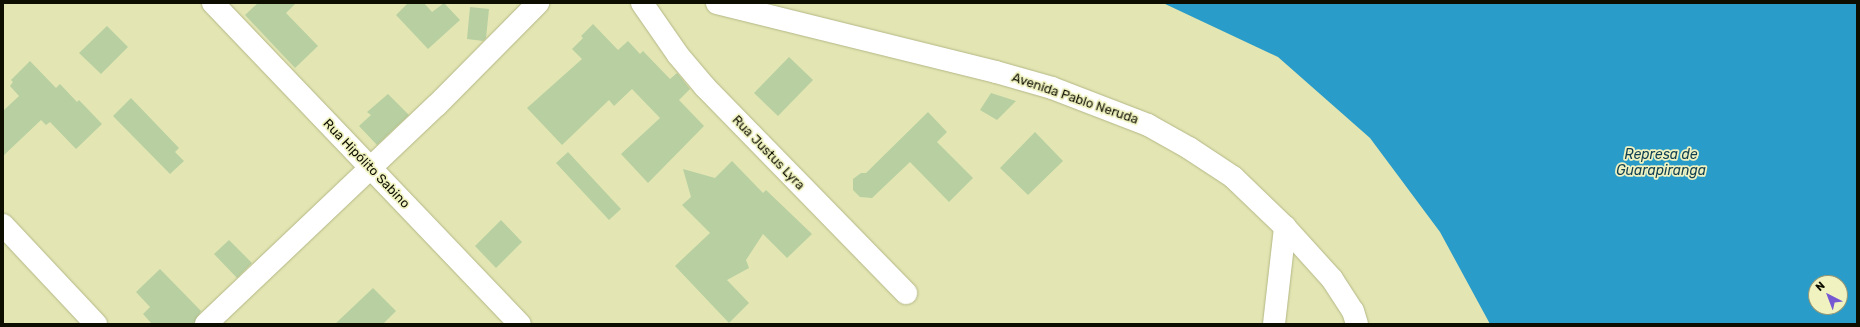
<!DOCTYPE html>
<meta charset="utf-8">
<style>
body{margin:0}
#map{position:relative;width:1860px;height:327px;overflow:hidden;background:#e3e6b3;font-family:Rubik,sans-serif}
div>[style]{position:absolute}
.water>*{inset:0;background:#2a9cc9}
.building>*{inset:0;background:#b7cfa1}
.roads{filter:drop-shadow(0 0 1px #b4b786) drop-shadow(0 0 1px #b4b786)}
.minor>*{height:22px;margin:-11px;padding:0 11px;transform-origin:11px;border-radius:11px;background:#fff}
span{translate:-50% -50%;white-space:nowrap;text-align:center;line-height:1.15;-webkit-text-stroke:3.5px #f0f3c0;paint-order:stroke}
.street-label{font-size:13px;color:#0e0e00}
.water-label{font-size:14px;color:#113f52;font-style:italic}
.frame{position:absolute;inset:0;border:4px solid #0e0e00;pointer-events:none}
.north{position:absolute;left:1808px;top:275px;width:40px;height:40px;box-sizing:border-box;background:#f0f3c0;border:1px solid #969773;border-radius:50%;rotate:318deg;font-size:11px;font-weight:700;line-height:16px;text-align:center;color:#0e0e00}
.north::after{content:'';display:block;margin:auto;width:14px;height:18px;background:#7558d2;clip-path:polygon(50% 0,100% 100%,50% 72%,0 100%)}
</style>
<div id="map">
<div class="water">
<i style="clip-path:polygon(evenodd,1163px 3px,1857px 3px,1857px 324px,1490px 324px,1440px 232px,1370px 138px,1278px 57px,1163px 3px,1816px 283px,1840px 283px,1840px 307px,1816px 307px,1816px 283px)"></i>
</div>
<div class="building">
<i style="clip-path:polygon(258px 3px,296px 3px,286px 13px,318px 46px,295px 68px,245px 15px)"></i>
<i style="clip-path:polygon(408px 3px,424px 3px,432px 12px,444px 3px,460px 20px,428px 49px,396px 15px)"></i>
<i style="clip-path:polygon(470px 7px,489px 9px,486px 38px,483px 41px,467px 39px)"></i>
<i style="clip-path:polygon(593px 24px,618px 50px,628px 41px,640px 54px,643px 51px,670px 79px,677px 73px,690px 89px,679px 100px,704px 126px,648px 183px,621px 154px,660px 118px,632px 89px,614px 106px,609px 100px,562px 145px,527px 108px,582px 59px,572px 49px,583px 38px,581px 36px)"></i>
<i style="clip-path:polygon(107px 26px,128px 47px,101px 74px,79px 53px)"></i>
<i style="clip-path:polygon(789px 57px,813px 80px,778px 116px,754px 93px)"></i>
<i style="clip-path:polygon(30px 61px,56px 88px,60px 84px,77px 102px,79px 100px,102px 124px,76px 149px,50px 122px,46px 125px,41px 120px,3px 156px,3px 111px,19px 96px,10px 86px,13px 82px,11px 80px)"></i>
<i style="clip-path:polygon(991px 93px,1016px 101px,997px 120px,980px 110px)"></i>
<i style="clip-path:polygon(388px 94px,409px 115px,377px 145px,359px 126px,371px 115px,367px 112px)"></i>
<i style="clip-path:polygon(131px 98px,179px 148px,175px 152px,184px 161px,170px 174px,113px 116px)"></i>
<i style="clip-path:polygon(928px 112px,947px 132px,937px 142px,973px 178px,949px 202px,910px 162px,872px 198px,860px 197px,853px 190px,853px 179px,861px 173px,866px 173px)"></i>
<i style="clip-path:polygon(1035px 132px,1063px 161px,1028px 195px,1000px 168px)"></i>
<i style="clip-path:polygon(568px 152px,621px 209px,609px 220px,556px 163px)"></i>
<i style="clip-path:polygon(732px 161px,763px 193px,766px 190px,812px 234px,787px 258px,763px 234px,746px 260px,749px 268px,727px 280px,749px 303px,729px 323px,675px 266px,710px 233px,682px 205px,691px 197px,683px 169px,715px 178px)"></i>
<i style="clip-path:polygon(501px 220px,522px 242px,496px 268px,475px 246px)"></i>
<i style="clip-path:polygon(229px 240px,252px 263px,237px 278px,214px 254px)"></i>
<i style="clip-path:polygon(160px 269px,201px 311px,194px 324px,152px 324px,143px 314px,150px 307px,136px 292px)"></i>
<i style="clip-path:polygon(373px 288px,396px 311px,383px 324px,335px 324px)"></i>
</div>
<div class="roads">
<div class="minor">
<i style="left:213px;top:3px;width:444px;rotate:46.3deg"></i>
<i style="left:642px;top:3px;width:63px;rotate:55.3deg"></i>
<i style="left:678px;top:55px;width:42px;rotate:49.8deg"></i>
<i style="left:705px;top:87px;width:288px;rotate:45.7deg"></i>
<i style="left:717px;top:3px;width:287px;rotate:13.9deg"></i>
<i style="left:996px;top:72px;width:58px;rotate:15.9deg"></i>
<i style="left:1052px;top:88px;width:103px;rotate:21.1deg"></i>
<i style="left:1148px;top:125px;width:47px;rotate:29.3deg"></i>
<i style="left:1189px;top:148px;width:53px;rotate:33.4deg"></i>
<i style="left:1233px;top:177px;width:72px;rotate:43.9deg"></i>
<i style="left:1285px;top:227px;width:70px;rotate:47.9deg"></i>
<i style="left:1332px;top:279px;width:38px;rotate:57deg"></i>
<i style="left:1353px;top:311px;width:14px;rotate:73deg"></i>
<i style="left:3px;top:225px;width:136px;rotate:46.8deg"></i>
<i style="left:206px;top:324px;width:318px;rotate:-43.5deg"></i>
<i style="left:437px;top:105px;width:144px;rotate:-45.3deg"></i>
<i style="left:1274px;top:324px;width:98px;rotate:-83.5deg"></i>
</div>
</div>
<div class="street-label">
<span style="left:1075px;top:99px;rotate:19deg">Avenida Pablo Neruda</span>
<span style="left:768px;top:153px;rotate:46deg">Rua Justus Lyra</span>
<span style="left:366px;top:164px;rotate:46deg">Rua Hipólito Sabino</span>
</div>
<div class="water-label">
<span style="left:1661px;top:163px">Represa de<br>Guarapiranga</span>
</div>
<div class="frame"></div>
<div class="north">N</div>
</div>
